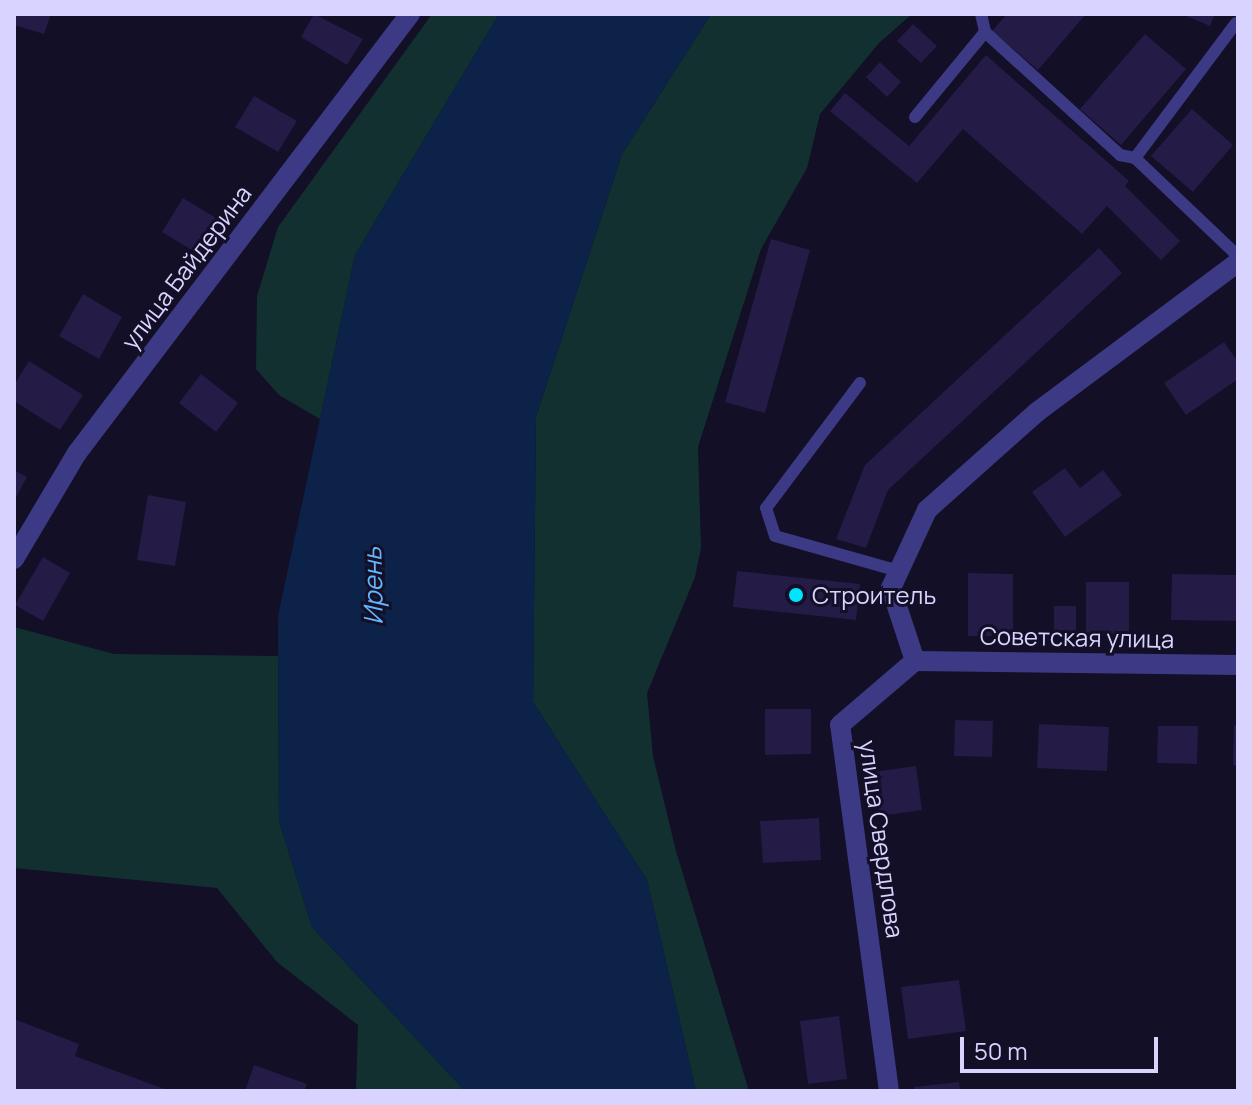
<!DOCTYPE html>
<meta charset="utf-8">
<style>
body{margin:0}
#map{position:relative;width:1252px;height:1105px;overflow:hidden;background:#130f26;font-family:Manrope,sans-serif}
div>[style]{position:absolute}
.green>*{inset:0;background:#12302f}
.water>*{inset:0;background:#0c2248}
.building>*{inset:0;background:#241b47}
.lane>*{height:12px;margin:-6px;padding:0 6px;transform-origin:6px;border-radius:6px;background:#3d3a85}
.street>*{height:20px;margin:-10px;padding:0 10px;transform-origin:10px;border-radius:10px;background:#3d3a85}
.dots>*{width:22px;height:22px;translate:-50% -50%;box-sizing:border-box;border:4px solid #130f26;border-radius:50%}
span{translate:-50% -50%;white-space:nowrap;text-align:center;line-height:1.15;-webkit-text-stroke:6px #130f26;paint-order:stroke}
.street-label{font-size:24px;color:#d9d4ff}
.poi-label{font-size:24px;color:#d9d4ff}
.left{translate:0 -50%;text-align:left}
.water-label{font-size:26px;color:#62b6ff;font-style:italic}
.frame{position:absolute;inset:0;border:16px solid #d9d4ff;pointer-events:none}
.scale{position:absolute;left:960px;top:1037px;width:198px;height:36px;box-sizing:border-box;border:4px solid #d9d4ff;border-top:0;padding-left:10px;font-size:24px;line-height:28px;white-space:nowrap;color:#d9d4ff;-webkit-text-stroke:6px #130f26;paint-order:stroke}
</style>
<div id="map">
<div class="green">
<i style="clip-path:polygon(432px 14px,499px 14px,355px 255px,320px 419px,279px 395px,256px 369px,257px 296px,278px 227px)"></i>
<i style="clip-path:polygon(711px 14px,912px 14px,879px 43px,820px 114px,807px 168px,761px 249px,698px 447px,701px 548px,695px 577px,647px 693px,653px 756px,676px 851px,749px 1091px,696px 1091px,647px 880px,533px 702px,536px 417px,622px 154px)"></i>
<i style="clip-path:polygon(14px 627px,114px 654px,278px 656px,279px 821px,312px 927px,465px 1091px,356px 1091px,358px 1025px,277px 962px,217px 888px,14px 868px)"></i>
</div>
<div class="water">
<i style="clip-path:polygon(499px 14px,711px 14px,622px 154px,536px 417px,533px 702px,647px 880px,696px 1091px,465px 1091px,312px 927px,279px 821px,278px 616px,355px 255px)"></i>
</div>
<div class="building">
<i style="clip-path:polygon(14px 14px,51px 14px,44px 34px,14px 25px)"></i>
<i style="clip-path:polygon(314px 14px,363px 39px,347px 65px,301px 37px)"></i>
<i style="clip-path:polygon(1007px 14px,1086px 14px,1038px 70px,992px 31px)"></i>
<i style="clip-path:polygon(1181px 14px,1215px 14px,1210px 26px)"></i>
<i style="clip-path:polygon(913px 24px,937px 46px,921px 63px,897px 41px)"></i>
<i style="clip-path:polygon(1145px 34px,1186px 69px,1121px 145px,1080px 109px)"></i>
<i style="clip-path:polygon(986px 55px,1129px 181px,1125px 186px,1180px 241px,1161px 260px,1107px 206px,1082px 234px,963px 129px,917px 183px,830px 111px,845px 93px,909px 146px)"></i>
<i style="clip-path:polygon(880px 62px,901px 82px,887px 97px,866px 77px)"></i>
<i style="clip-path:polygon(254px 96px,297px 121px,278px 152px,235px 127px)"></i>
<i style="clip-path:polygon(1192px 109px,1233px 145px,1193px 192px,1151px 156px)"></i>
<i style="clip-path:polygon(183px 198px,216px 218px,195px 252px,162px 232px)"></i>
<i style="clip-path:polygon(771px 239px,810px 250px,765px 413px,725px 402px)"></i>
<i style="clip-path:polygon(1099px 248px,1122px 273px,888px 490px,866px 548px,836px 539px,865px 465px)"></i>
<i style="clip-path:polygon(83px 294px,122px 317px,99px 359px,59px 336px)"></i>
<i style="clip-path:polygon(1224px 342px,1238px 362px,1238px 379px,1186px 415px,1164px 383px)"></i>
<i style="clip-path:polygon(29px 361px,83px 395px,60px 430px,14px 401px,14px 385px)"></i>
<i style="clip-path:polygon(201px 374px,238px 403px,216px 432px,179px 403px)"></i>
<i style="clip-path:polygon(1065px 468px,1080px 488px,1103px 470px,1122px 495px,1065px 537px,1032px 492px)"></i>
<i style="clip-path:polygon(14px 470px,27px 477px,14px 501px)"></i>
<i style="clip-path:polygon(148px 495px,186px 502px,175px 566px,137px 560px)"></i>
<i style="clip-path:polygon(43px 557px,70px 573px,43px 621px,15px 605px)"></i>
<i style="clip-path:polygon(737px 571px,860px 584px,856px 620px,733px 607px)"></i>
<i style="clip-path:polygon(968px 573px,1013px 574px,1013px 636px,968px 636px)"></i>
<i style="clip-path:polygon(1172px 574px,1238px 575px,1238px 621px,1171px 620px)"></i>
<i style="clip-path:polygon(1086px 582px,1129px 582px,1129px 634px,1086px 633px)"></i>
<i style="clip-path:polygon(1054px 606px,1076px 606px,1076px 632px,1054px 631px)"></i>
<i style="clip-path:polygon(765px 709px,811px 709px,811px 754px,765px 755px)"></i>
<i style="clip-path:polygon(955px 720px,993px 721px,992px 757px,954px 756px)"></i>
<i style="clip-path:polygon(1039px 724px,1109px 727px,1107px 771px,1037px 768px)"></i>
<i style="clip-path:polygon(1234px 725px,1238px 726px,1238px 766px,1233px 765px)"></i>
<i style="clip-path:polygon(1158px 726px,1198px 726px,1197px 764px,1157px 763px)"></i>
<i style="clip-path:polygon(916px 766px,922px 810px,880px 816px,873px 772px)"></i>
<i style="clip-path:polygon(819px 818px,821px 860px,763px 863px,760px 821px)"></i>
<i style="clip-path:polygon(959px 980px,966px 1031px,908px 1039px,901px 987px)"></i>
<i style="clip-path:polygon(839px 1016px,847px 1079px,808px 1084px,800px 1021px)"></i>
<i style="clip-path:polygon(14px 1019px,79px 1044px,75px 1056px,170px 1091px,14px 1091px)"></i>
<i style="clip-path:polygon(254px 1065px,307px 1084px,304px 1091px,245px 1091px)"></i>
<i style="clip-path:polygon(959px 1082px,960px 1091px,915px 1091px,914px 1087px)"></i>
</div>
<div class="lane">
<i style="left:981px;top:14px;width:18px;rotate:77deg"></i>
<i style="left:1236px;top:23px;width:169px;rotate:126.8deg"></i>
<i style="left:1135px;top:158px;width:142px;rotate:43.6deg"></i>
<i style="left:915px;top:117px;width:110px;rotate:-50.5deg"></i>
<i style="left:985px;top:32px;width:183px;rotate:42.3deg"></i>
<i style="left:1120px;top:155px;width:15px;rotate:11deg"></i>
<i style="left:860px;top:383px;width:156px;rotate:126.9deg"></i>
<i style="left:766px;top:508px;width:29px;rotate:72deg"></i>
<i style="left:775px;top:536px;width:129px;rotate:15.8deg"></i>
</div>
<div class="street">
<i style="left:14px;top:559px;width:123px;rotate:-59.3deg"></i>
<i style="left:77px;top:453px;width:551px;rotate:-52.82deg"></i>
<i style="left:915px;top:661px;width:77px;rotate:-108.2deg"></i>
<i style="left:891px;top:588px;width:86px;rotate:-65.2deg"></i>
<i style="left:927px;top:510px;width:147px;rotate:-41.7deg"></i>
<i style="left:1037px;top:412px;width:251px;rotate:-36.7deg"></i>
<i style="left:915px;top:661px;width:323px;rotate:0.7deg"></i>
<i style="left:889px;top:1091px;width:369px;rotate:-97.6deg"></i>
<i style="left:840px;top:725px;width:99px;rotate:-40.5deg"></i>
</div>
<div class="dots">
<i style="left:796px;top:595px;background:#00e5ff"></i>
</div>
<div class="street-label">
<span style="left:186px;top:267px;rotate:-53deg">улица Байдерина</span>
<span style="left:1077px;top:637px;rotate:1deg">Советская улица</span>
<span style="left:882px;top:839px;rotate:82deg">улица Свердлова</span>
</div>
<div class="poi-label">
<span class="left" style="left:812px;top:595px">Строитель</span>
</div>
<div class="water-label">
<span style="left:373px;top:586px;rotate:-91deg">Ирень</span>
</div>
<div class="frame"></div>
<div class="scale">50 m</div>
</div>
